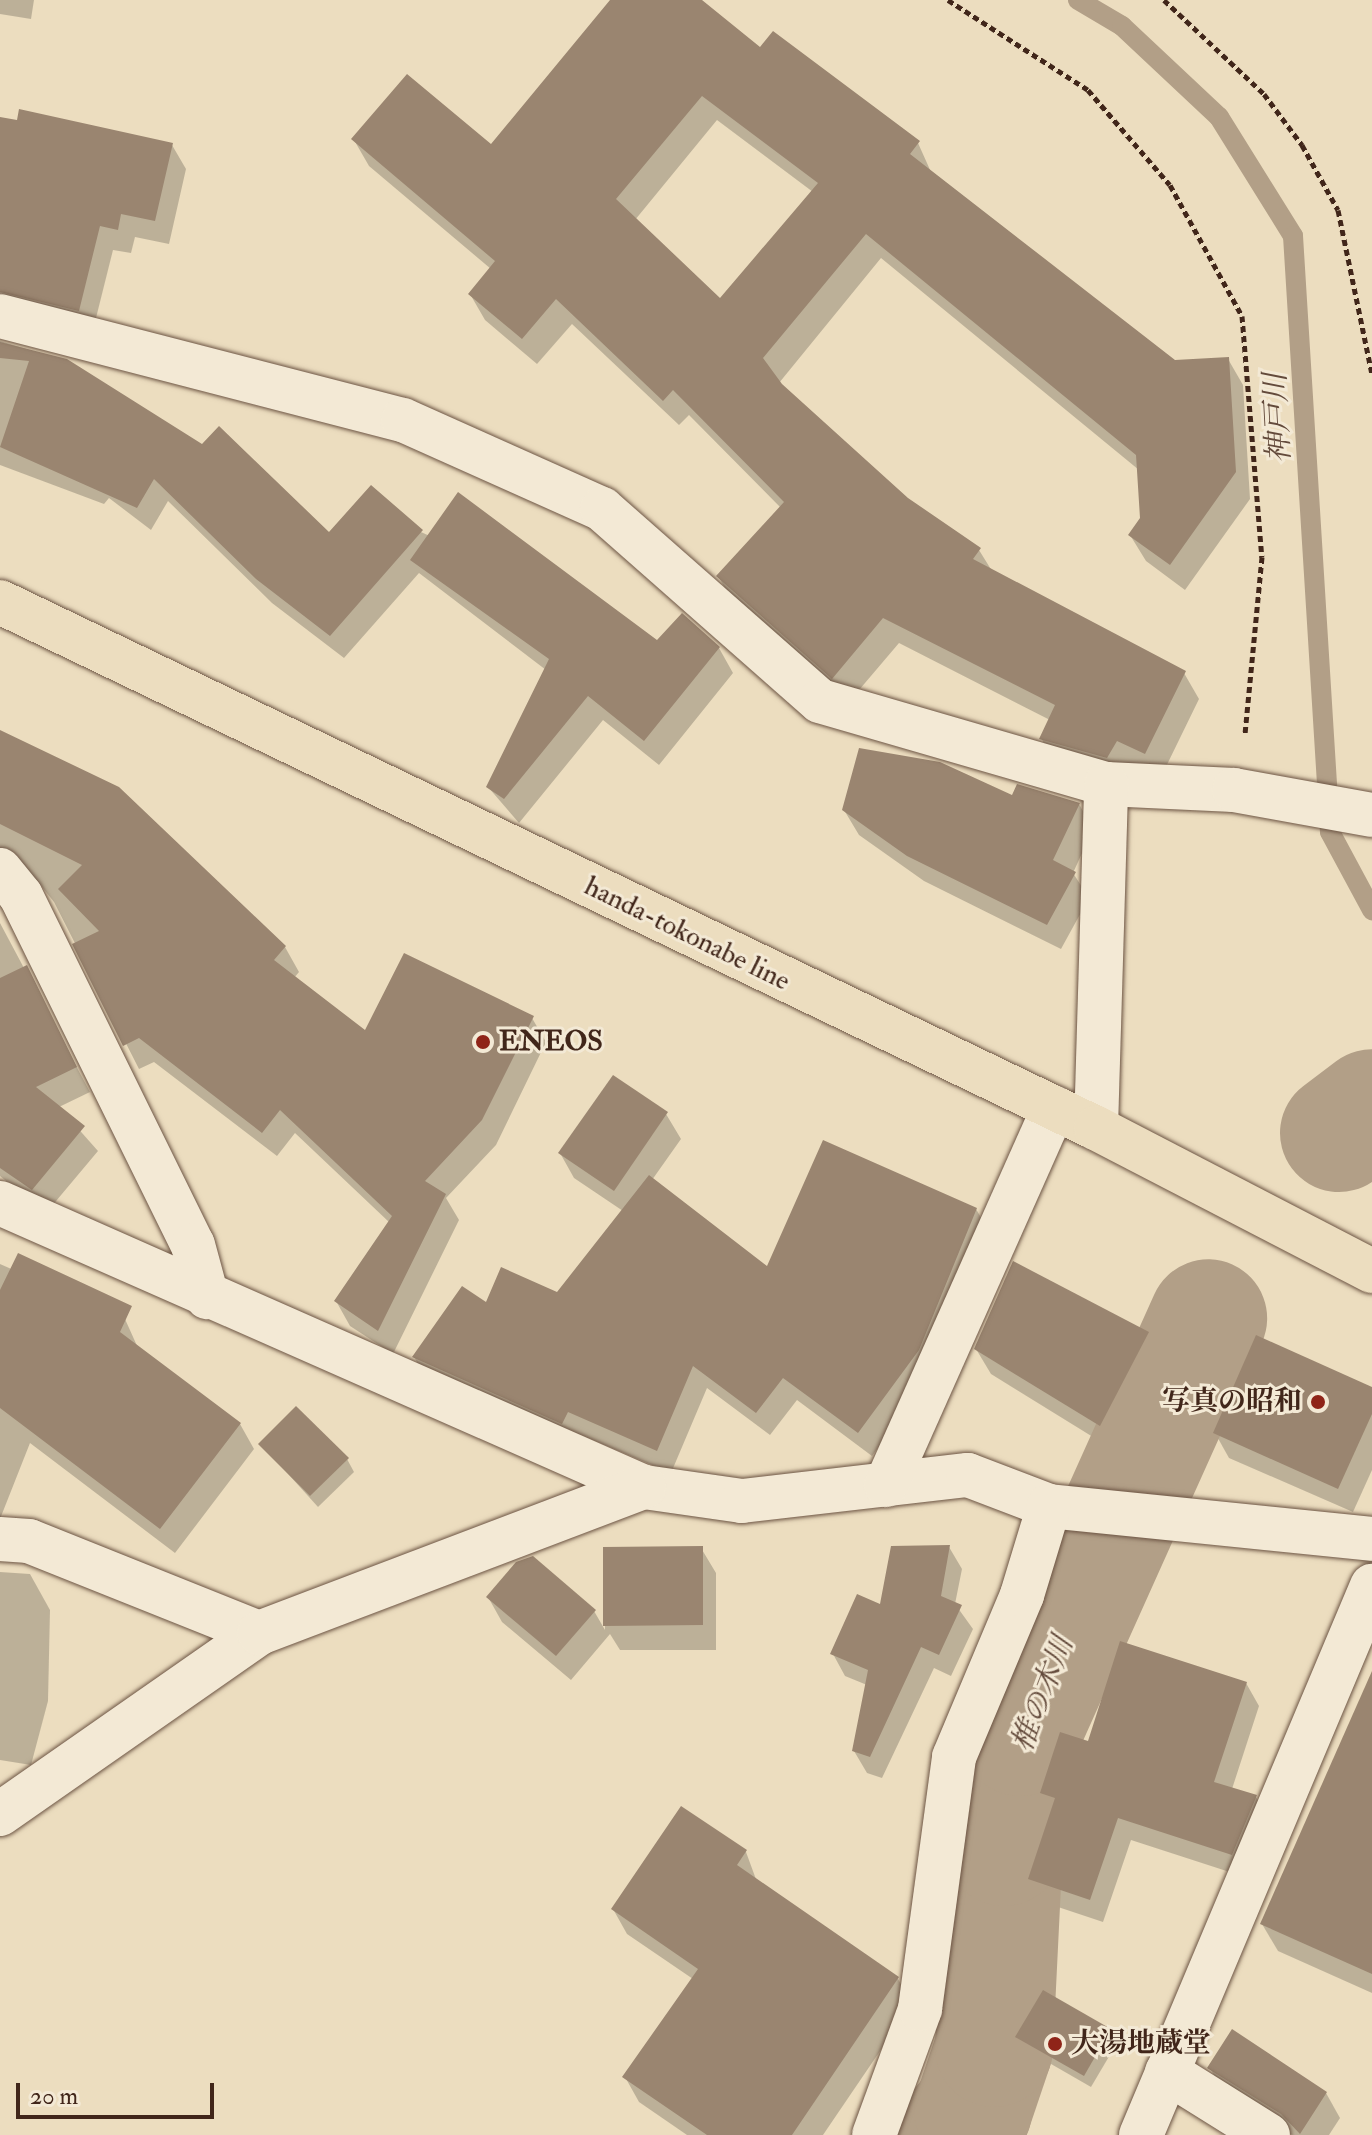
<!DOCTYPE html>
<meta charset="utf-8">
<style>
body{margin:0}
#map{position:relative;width:1372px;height:2135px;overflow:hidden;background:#ecddbf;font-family:"IM FELL Double Pica","Noto Serif JP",serif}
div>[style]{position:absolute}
.shadow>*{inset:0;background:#0003}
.stream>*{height:20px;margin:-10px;padding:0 10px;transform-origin:10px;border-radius:10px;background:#b29f87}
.river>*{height:118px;margin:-59px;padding:0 59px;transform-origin:59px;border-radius:59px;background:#b29f87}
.building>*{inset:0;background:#9a8570}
.path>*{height:5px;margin-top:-2.5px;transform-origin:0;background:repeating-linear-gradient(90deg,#41261a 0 6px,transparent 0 10px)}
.roads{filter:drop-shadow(0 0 2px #6c5443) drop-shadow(0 0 2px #6c5443)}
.minor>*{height:44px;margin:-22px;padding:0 22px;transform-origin:22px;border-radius:22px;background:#f3e9d5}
.major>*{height:44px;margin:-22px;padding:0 22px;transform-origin:22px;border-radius:22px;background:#ecddbf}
.dots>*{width:22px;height:22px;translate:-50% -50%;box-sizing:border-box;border:4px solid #f3e9d5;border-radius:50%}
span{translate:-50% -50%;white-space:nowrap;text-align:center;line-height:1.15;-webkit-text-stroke:6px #f3e9d5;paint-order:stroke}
.street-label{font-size:28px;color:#41261a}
.poi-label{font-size:28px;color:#41261a;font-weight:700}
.left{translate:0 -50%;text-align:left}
.right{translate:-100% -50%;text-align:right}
.water-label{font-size:30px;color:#634a3b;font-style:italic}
.scale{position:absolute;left:16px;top:2083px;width:198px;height:36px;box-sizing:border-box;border:4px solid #41261a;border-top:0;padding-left:10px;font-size:24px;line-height:28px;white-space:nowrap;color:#41261a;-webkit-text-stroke:6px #f3e9d5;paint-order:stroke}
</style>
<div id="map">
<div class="shadow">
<i style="clip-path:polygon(0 0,34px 0,31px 19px,0 14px)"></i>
<i style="clip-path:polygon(evenodd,613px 0,699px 0,761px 50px,918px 143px,931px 172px,1175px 362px,1228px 359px,1243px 385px,1250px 499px,1185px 590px,1146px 561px,1130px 535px,1142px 519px,1139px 470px,881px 258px,779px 383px,907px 500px,979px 550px,992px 571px,1184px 673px,1199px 699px,1160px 779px,1056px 764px,1041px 738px,1050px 720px,899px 643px,848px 703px,733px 602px,718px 576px,781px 508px,689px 415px,679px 425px,572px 324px,537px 364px,485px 320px,470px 294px,491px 269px,369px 166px,354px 140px,491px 147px,613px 0,717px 120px,813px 192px,720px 301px,635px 220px,717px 120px)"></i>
<i style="clip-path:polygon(0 119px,172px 145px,186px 169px,169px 244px,135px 237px,131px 253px,113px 250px,92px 334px,0 320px)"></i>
<i style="clip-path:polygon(0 341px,66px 361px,329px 535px,421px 532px,658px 642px,719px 648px,733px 673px,659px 765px,603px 720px,519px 823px,488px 787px,546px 670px,419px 573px,344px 658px,272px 603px,168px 501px,151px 530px,109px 498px,104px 504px,0 465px)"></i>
<i style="clip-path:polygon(0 732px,285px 947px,299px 972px,294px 978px,366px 1033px,532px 1018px,546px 1042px,496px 1145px,446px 1198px,459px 1220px,393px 1354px,350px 1326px,336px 1301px,390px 1223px,295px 1133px,277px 1156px,154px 1062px,139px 1069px,54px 902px,35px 878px,10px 869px,0 877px)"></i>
<i style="clip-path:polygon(1079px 804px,1093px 829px,1073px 873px,1089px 898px,1061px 949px,924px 881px,859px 835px,844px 810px)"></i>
<i style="clip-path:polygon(0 923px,90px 1092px,59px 1107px,98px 1151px,46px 1213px,0 1176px)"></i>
<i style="clip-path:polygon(666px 1114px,681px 1139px,652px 1180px,767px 1269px,976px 1209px,990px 1233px,931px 1374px,872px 1456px,797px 1400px,770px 1435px,707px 1388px,671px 1473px,581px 1435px,576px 1446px,428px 1381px,414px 1357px,486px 1305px,557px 1295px,623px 1211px,574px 1178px,560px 1153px)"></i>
<i style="clip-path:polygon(0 1264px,125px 1319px,138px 1348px,240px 1424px,254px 1449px,175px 1553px,30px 1443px,0 1519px)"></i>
<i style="clip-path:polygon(1148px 1333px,1162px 1358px,1114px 1450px,991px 1374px,976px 1349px)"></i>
<i style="clip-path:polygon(1372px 1389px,1372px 1470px,1353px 1512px,1229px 1458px,1215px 1433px)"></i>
<i style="clip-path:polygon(261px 1444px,347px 1459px,354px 1472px,318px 1507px)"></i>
<i style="clip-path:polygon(949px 1547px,962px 1569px,955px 1604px,973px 1629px,951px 1676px,934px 1668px,882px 1778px,867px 1773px,854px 1751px,867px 1685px,845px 1676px,833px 1654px)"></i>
<i style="clip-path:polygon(701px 1548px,716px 1573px,716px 1650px,620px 1650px,610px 1634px,571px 1680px,502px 1622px,488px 1597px,594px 1611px,605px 1630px,605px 1549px)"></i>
<i style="clip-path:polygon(0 1572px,30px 1574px,50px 1610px,48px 1701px,31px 1765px,0 1760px)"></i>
<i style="clip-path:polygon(1246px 1683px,1259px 1706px,1232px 1789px,1256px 1797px,1269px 1820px,1245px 1877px,1131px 1840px,1103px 1922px,1043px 1902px,1030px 1879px,1053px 1811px,1042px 1792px,1089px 1743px)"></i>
<i style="clip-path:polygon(1372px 1683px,1372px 1993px,1278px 1951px,1262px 1924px)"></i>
<i style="clip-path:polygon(682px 1808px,746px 1852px,757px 1882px,898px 1979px,912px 2004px,823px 2135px,687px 2135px,639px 2102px,625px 2077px,693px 1979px,627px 1934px,613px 1909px)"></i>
<i style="clip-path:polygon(1110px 2030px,1117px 2043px,1091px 2087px,1025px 2049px,1018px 2037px)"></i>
<i style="clip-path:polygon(1210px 2068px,1326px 2093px,1340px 2118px,1329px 2135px,1292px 2135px,1224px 2093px)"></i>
</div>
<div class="stream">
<i style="left:1078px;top:0;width:51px;rotate:30.6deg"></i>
<i style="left:1122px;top:26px;width:133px;rotate:43.2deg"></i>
<i style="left:1219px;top:117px;width:140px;rotate:58.1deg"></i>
<i style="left:1293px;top:236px;width:597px;rotate:86.45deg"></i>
<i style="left:1330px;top:832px;width:89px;rotate:61.7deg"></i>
</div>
<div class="river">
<i style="left:1339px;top:1133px;width:41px;rotate:-37.1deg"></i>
<i style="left:953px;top:2135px;width:32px;rotate:-51deg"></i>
<i style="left:973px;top:2110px;width:65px;rotate:-71.3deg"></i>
<i style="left:994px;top:2048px;width:201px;rotate:-87.2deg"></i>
<i style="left:1004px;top:1847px;width:111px;rotate:-81.7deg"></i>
<i style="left:1020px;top:1737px;width:459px;rotate:-65.8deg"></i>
</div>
<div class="building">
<i style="clip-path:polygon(evenodd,610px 0,702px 0,760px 47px,773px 31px,920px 141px,910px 154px,1175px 360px,1229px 357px,1236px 472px,1170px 565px,1128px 535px,1140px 518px,1136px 455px,866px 234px,763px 358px,782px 384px,908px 498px,981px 548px,973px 559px,1186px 671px,1145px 754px,1117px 741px,1107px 758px,1039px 739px,1055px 705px,883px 618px,832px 679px,716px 576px,784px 502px,673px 390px,663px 401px,556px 299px,522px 339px,468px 294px,495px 261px,351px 139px,407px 74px,491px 144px,610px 0,702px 96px,818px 183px,720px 298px,616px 199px,702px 96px)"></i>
<i style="clip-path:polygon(19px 109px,173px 143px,155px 221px,121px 214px,118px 230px,100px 226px,79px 311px,0 292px,0 117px,17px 120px)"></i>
<i style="clip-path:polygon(0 342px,67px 359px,202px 444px,219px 426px,329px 532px,371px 485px,423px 530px,330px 636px,256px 579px,154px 479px,137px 508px,0 447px,29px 361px,0 358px)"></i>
<i style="clip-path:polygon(458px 492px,657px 640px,682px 613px,720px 647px,644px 741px,588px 696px,504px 799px,486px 787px,549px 659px,410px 560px)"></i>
<i style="clip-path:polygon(0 730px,119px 787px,286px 946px,274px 960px,365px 1030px,404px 953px,534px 1016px,482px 1120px,425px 1181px,446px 1194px,378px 1331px,334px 1301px,392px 1216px,280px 1110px,262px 1133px,139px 1038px,123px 1046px,72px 944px,99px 931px,58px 889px,82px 865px,0 824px)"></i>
<i style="clip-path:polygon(859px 748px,940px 762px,1012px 795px,1017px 784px,1080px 803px,1053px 860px,1076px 872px,1047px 925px,907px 856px,842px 810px)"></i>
<i style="clip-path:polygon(27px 965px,77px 1067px,36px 1087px,85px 1126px,32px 1190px,0 1168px,0 978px)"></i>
<i style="clip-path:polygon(613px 1075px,668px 1112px,614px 1191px,558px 1153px)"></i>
<i style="clip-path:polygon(823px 1140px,977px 1208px,919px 1350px,858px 1433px,783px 1378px,756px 1413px,693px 1366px,657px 1451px,568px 1412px,562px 1424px,412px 1357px,462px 1286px,486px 1302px,501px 1267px,557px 1292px,649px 1175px,767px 1266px)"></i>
<i style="clip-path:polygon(18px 1253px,132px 1306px,120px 1332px,241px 1423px,160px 1529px,0 1408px,0 1290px)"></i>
<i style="clip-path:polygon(1013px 1261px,1149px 1332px,1100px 1426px,974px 1349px)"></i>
<i style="clip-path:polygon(1256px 1335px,1372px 1387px,1372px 1414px,1338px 1489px,1213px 1433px)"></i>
<i style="clip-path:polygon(296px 1406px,349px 1458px,310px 1496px,258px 1444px)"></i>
<i style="clip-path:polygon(950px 1545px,941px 1596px,962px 1605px,939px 1655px,921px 1647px,870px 1757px,852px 1751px,868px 1670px,830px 1654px,857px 1594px,880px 1604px,891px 1546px)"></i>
<i style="clip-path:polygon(703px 1546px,703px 1625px,603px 1626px,603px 1547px)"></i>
<i style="clip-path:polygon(533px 1556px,596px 1610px,556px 1656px,486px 1597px,516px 1562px)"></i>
<i style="clip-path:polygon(1120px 1641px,1247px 1682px,1214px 1782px,1257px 1795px,1232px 1855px,1118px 1818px,1090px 1900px,1028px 1879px,1055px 1798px,1040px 1793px,1060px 1732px,1088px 1741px)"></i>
<i style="clip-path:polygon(1372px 1671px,1372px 1974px,1260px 1924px)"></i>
<i style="clip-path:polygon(681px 1806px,747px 1850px,737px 1865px,899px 1977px,792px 2135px,707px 2135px,622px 2077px,698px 1969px,611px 1909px)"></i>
<i style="clip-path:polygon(1043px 1990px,1111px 2029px,1084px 2076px,1015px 2037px)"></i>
<i style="clip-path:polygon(1232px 2029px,1327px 2092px,1300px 2134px,1281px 2114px,1207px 2068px)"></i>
</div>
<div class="path">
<i style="left:948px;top:0;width:166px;rotate:32.7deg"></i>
<i style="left:1088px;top:90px;width:125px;rotate:49.2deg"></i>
<i style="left:1170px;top:185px;width:149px;rotate:61.2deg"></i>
<i style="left:1242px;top:316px;width:242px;rotate:85.3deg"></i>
<i style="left:1262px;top:557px;width:179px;rotate:95.5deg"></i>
<i style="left:1164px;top:0;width:137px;rotate:43.2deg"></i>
<i style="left:1264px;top:94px;width:64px;rotate:53.3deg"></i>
<i style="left:1302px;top:145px;width:74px;rotate:61deg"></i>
<i style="left:1338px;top:210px;width:167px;rotate:78.3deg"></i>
</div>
<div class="roads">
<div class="minor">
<i style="left:0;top:316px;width:416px;rotate:14.5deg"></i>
<i style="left:403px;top:420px;width:218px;rotate:24.1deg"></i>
<i style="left:602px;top:509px;width:290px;rotate:41.4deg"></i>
<i style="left:820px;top:701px;width:298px;rotate:16.2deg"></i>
<i style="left:1106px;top:784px;width:128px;rotate:2.7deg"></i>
<i style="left:1234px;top:790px;width:140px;rotate:10.3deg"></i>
<i style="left:0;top:870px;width:33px;rotate:51deg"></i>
<i style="left:21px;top:896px;width:389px;rotate:63.8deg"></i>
<i style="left:193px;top:1245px;width:54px;rotate:74.9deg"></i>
<i style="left:1096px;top:1128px;width:344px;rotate:-88.3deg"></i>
<i style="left:0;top:1203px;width:704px;rotate:23.8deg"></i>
<i style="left:644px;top:1487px;width:99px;rotate:8.1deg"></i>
<i style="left:742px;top:1501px;width:227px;rotate:-6.6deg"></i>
<i style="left:968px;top:1475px;width:87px;rotate:20.9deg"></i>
<i style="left:1049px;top:1506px;width:325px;rotate:5.8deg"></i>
<i style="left:886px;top:1485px;width:413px;rotate:-66deg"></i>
<i style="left:0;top:1539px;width:29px;rotate:4deg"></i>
<i style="left:29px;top:1541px;width:248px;rotate:21.8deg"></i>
<i style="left:0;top:1814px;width:316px;rotate:-34.9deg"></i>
<i style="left:259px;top:1633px;width:412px;rotate:-20.8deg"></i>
<i style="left:1167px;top:2072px;width:119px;rotate:32deg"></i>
<i style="left:874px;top:2135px;width:134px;rotate:-69.9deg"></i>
<i style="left:920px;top:2009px;width:254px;rotate:-82.3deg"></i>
<i style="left:954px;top:1757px;width:176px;rotate:-67.2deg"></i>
<i style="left:1022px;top:1595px;width:93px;rotate:-73.1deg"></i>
<i style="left:1141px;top:2135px;width:596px;rotate:-67.18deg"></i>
</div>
<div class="major">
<i style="left:0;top:602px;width:1216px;rotate:25.64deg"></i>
<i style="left:1096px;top:1128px;width:311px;rotate:27.4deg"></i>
</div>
</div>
<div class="dots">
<i style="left:483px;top:1042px;background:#8f2418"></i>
<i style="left:1318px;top:1402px;background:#8f2418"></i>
<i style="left:1055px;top:2044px;background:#8f2418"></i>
</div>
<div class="street-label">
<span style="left:687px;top:934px;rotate:26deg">handa-tokonabe line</span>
</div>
<div class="poi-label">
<span class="left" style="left:499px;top:1042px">ENEOS</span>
<span class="right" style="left:1302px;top:1402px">写真の昭和</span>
<span class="left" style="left:1071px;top:2044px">大湯地蔵堂</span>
</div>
<div class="water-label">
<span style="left:1278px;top:418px;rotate:-93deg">神戸川</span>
<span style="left:1043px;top:1694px;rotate:-69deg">椎の木川</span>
</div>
<div class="scale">20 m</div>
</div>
